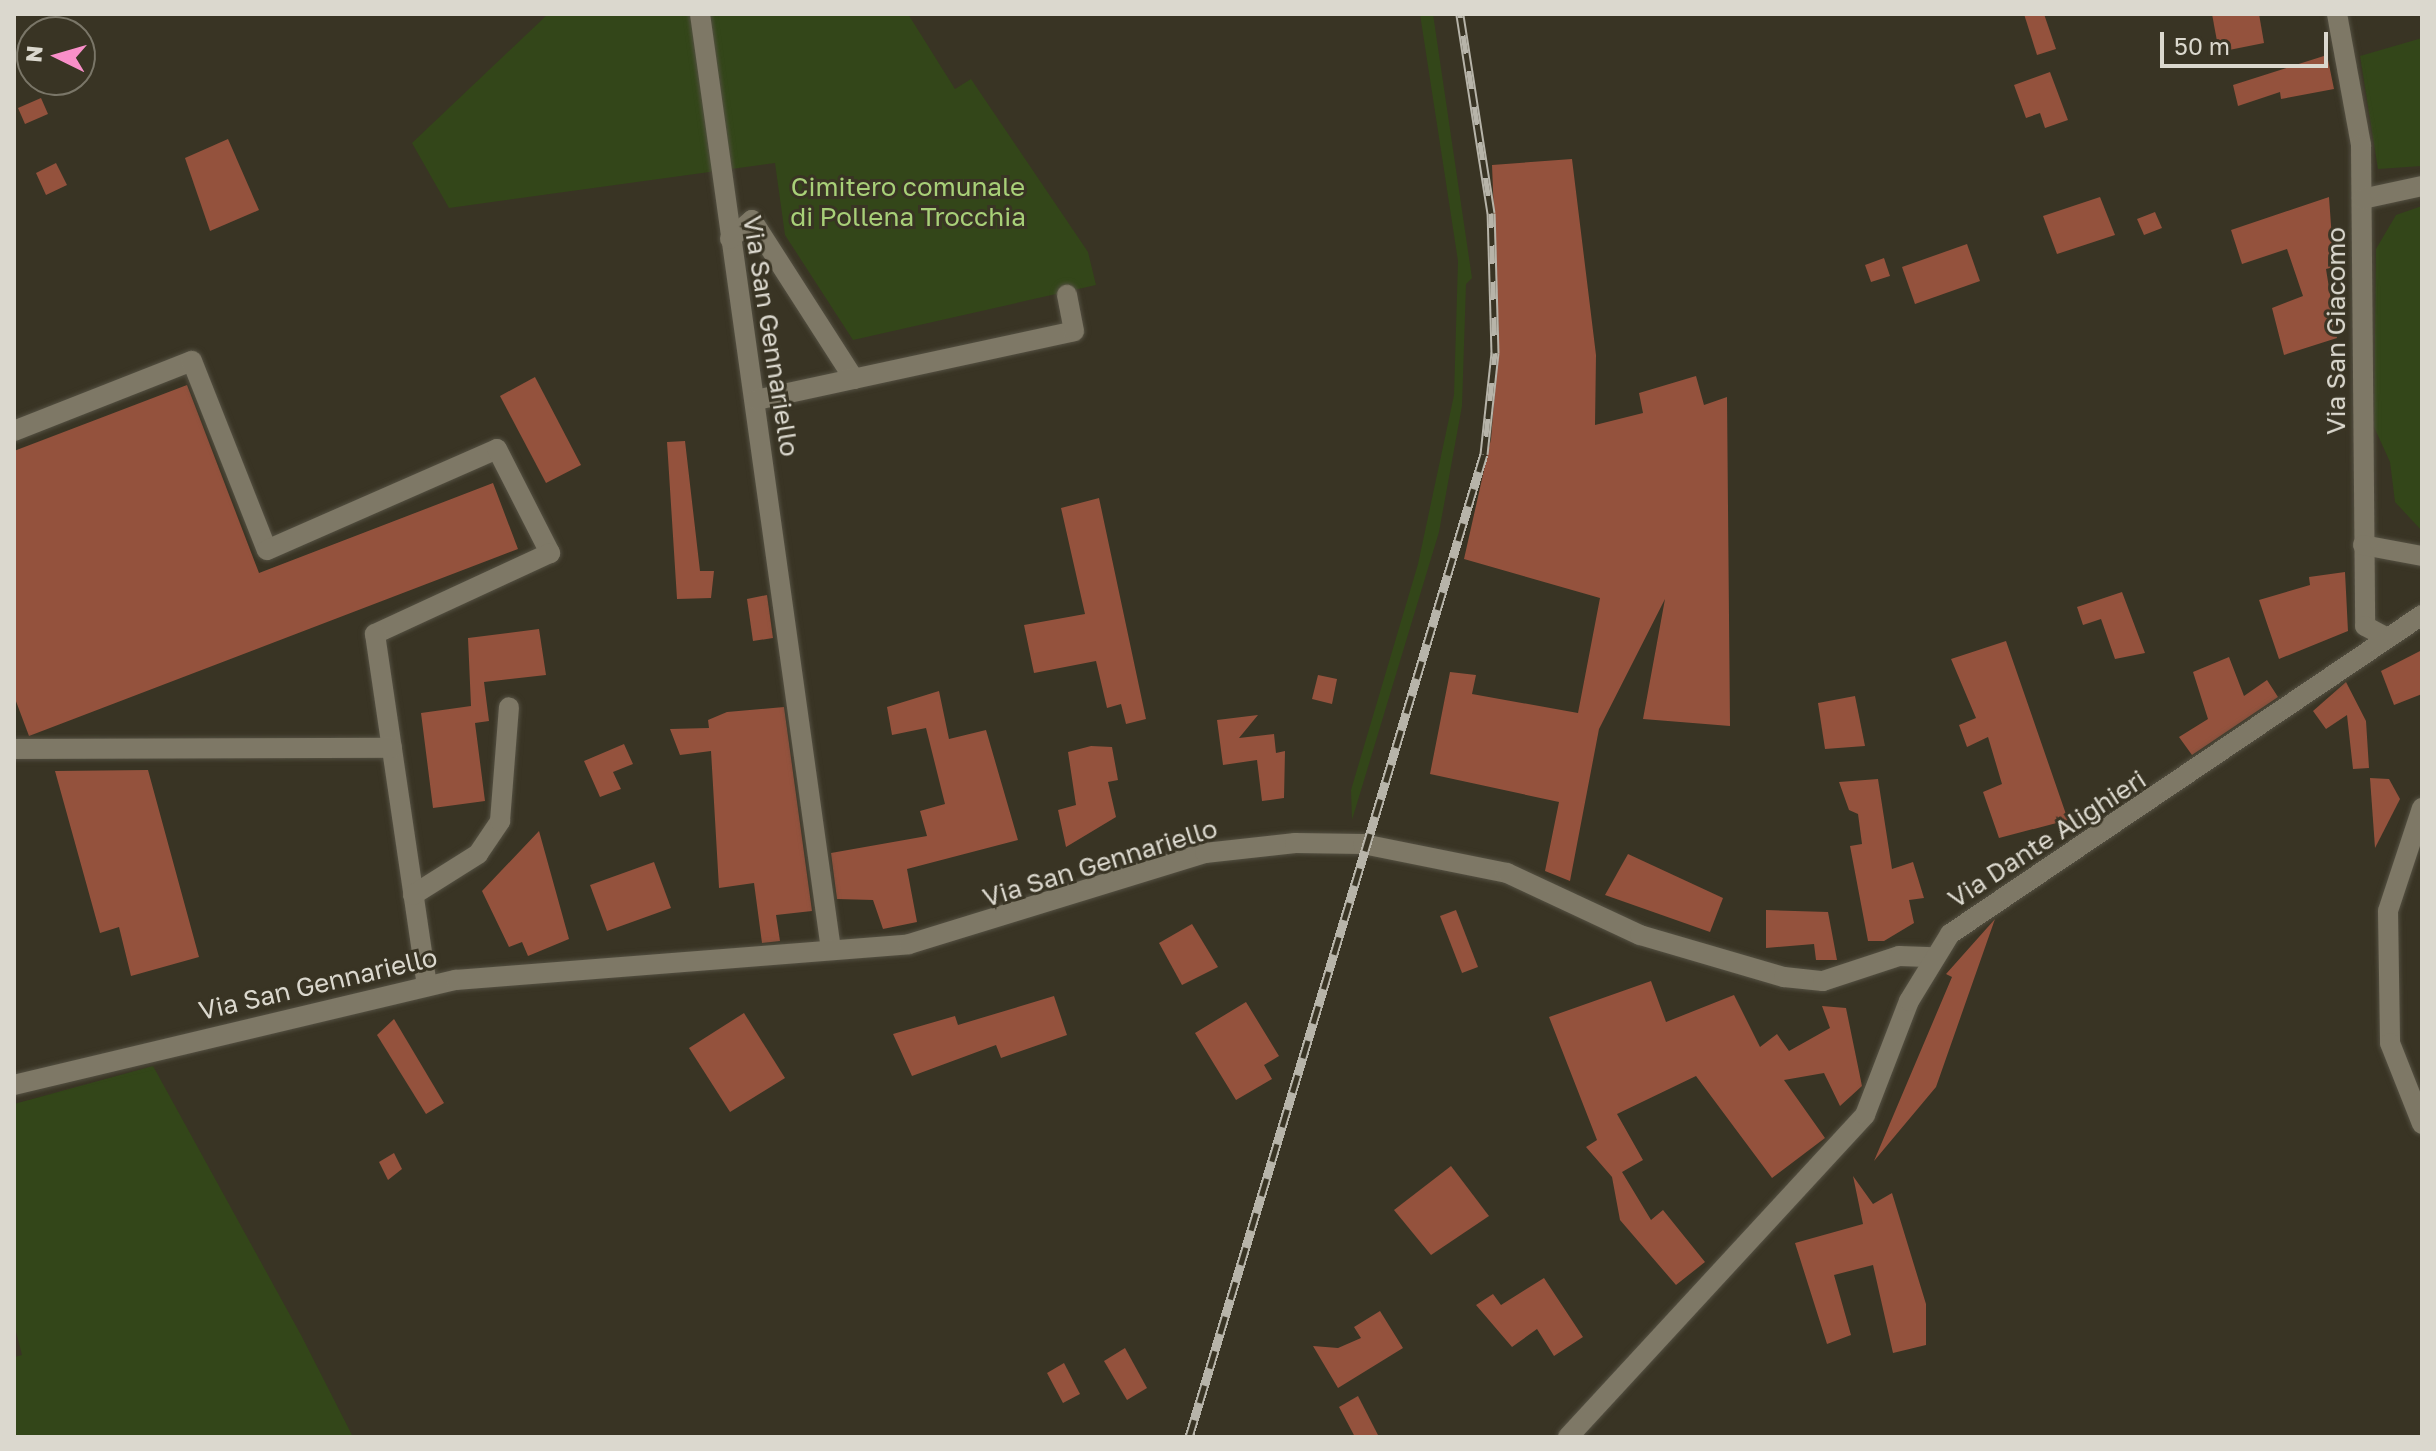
<!DOCTYPE html>
<style>
body{margin:0}
#map{position:relative;width:2436px;height:1451px;overflow:hidden;background:#393424;font-family:"Golos Text",sans-serif}
div>[style]{position:absolute}
.green>*{inset:0;background:#334619}
.building>*{inset:0;background:#94523d}
.roads{filter:drop-shadow(0 0 2px #545042) drop-shadow(0 0 2px #545042)}
.minor>*{height:20px;margin:-10px;padding:0 10px;transform-origin:10px;border-radius:10px;background:#7e7866}
.rail>*{height:9px;margin-top:-4.5px;transform-origin:0;background:repeating-linear-gradient(90deg,#393424 0 18px,#b7b4a9 0 36px);box-sizing:border-box;border-block:2px solid #b7b4a9}
span{translate:-50% -50%;white-space:nowrap;text-align:center;line-height:1.15;-webkit-text-stroke:6px #393424;paint-order:stroke}
.park-label{font-size:26px;color:#a8d078}
.street-label{font-size:26px;color:#dbd8ce}
.frame{position:absolute;inset:0;border:16px solid #dbd8ce;pointer-events:none}
.north{position:absolute;left:16px;top:16px;width:80px;height:80px;box-sizing:border-box;background:#393424;border:2px solid #7a7668;border-radius:50%;rotate:275deg;font-size:22px;font-weight:700;line-height:32px;text-align:center;color:#dbd8ce}
.north::after{content:'';display:block;margin:auto;width:28px;height:36px;background:#f98fc9;clip-path:polygon(50% 0,100% 100%,50% 72%,0 100%)}
.scale{position:absolute;left:2160px;top:32px;width:168px;height:36px;box-sizing:border-box;border:4px solid #dbd8ce;border-top:0;padding-left:10px;font-size:24px;line-height:28px;white-space:nowrap;color:#dbd8ce;-webkit-text-stroke:6px #393424;paint-order:stroke}
</style>
<div id="map">
<div class="green">
<i style="clip-path:polygon(548px 14px,908px 14px,955px 89px,971px 79px,1088px 252px,1096px 285px,853px 340px,785px 235px,775px 163px,449px 208px,412px 143px)"></i>
<i style="clip-path:polygon(1420px 14px,1433px 14px,1472px 278px,1466px 284px,1462px 406px,1439px 532px,1352px 820px,1351px 790px,1418px 564px,1454px 395px,1458px 261px)"></i>
<i style="clip-path:polygon(2422px 38px,2422px 166px,2378px 169px,2360px 56px)"></i>
<i style="clip-path:polygon(2422px 206px,2422px 531px,2395px 502px,2390px 462px,2374px 427px,2376px 249px,2396px 215px)"></i>
<i style="clip-path:polygon(153px 1066px,301px 1335px,353px 1437px,14px 1437px,14px 1357px,22px 1355px,14px 1324px,14px 1104px)"></i>
</div>
<div class="building">
<i style="clip-path:polygon(2024px 14px,2044px 14px,2056px 49px,2037px 55px)"></i>
<i style="clip-path:polygon(2212px 14px,2259px 14px,2264px 43px,2219px 52px)"></i>
<i style="clip-path:polygon(2327px 55px,2334px 89px,2281px 99px,2280px 92px,2238px 106px,2233px 85px)"></i>
<i style="clip-path:polygon(2050px 72px,2068px 120px,2045px 128px,2040px 113px,2026px 118px,2014px 85px)"></i>
<i style="clip-path:polygon(41px 98px,48px 114px,25px 124px,18px 108px)"></i>
<i style="clip-path:polygon(228px 139px,259px 210px,210px 231px,185px 158px)"></i>
<i style="clip-path:polygon(1572px 159px,1596px 355px,1595px 425px,1643px 413px,1639px 393px,1696px 376px,1704px 405px,1727px 397px,1730px 726px,1643px 719px,1665px 599px,1599px 729px,1570px 881px,1545px 871px,1559px 802px,1430px 774px,1450px 672px,1476px 675px,1472px 694px,1578px 713px,1600px 598px,1464px 559px,1491px 439px,1499px 340px,1492px 165px)"></i>
<i style="clip-path:polygon(56px 163px,67px 185px,46px 195px,36px 173px)"></i>
<i style="clip-path:polygon(2100px 197px,2115px 235px,2057px 254px,2043px 216px)"></i>
<i style="clip-path:polygon(2329px 197px,2334px 267px,2326px 269px,2337px 338px,2284px 355px,2272px 308px,2303px 296px,2287px 249px,2242px 264px,2231px 230px)"></i>
<i style="clip-path:polygon(2155px 212px,2162px 228px,2144px 235px,2137px 219px)"></i>
<i style="clip-path:polygon(1967px 244px,1980px 281px,1915px 304px,1902px 267px)"></i>
<i style="clip-path:polygon(1884px 258px,1890px 276px,1871px 282px,1865px 265px)"></i>
<i style="clip-path:polygon(535px 377px,581px 465px,546px 483px,500px 396px)"></i>
<i style="clip-path:polygon(187px 385px,259px 573px,493px 483px,518px 549px,29px 736px,14px 696px,14px 451px)"></i>
<i style="clip-path:polygon(685px 441px,700px 571px,714px 571px,711px 598px,677px 599px,667px 442px)"></i>
<i style="clip-path:polygon(1099px 498px,1146px 719px,1126px 724px,1121px 704px,1107px 708px,1096px 661px,1034px 673px,1024px 625px,1085px 614px,1061px 508px)"></i>
<i style="clip-path:polygon(2345px 572px,2348px 631px,2279px 659px,2259px 600px,2310px 585px,2309px 577px)"></i>
<i style="clip-path:polygon(2122px 592px,2145px 653px,2115px 659px,2101px 619px,2083px 625px,2077px 607px)"></i>
<i style="clip-path:polygon(767px 595px,773px 638px,753px 641px,747px 599px)"></i>
<i style="clip-path:polygon(539px 629px,546px 675px,484px 682px,489px 721px,475px 723px,485px 801px,433px 808px,421px 713px,471px 706px,468px 638px)"></i>
<i style="clip-path:polygon(2006px 641px,2068px 820px,1999px 838px,1983px 792px,2002px 784px,1988px 737px,1967px 747px,1959px 725px,1976px 718px,1951px 659px)"></i>
<i style="clip-path:polygon(2422px 650px,2422px 694px,2394px 705px,2381px 671px)"></i>
<i style="clip-path:polygon(2229px 657px,2244px 696px,2267px 680px,2278px 697px,2192px 755px,2179px 737px,2208px 719px,2193px 672px)"></i>
<i style="clip-path:polygon(1318px 675px,1337px 679px,1332px 704px,1312px 699px)"></i>
<i style="clip-path:polygon(2346px 682px,2366px 721px,2369px 768px,2353px 769px,2347px 715px,2326px 729px,2313px 711px)"></i>
<i style="clip-path:polygon(939px 691px,949px 739px,986px 730px,1018px 840px,907px 869px,917px 922px,883px 929px,873px 900px,837px 899px,831px 853px,927px 836px,920px 811px,945px 804px,926px 728px,892px 735px,887px 707px)"></i>
<i style="clip-path:polygon(1855px 696px,1865px 746px,1825px 749px,1818px 703px)"></i>
<i style="clip-path:polygon(784px 707px,812px 911px,776px 915px,780px 941px,762px 943px,754px 883px,719px 888px,711px 751px,680px 755px,670px 729px,709px 728px,708px 720px,727px 712px)"></i>
<i style="clip-path:polygon(1258px 715px,1239px 738px,1274px 734px,1276px 753px,1285px 751px,1284px 798px,1262px 801px,1257px 760px,1223px 765px,1217px 720px)"></i>
<i style="clip-path:polygon(624px 744px,633px 764px,613px 772px,621px 789px,600px 797px,584px 761px)"></i>
<i style="clip-path:polygon(1091px 746px,1112px 747px,1118px 780px,1108px 782px,1116px 817px,1066px 847px,1058px 810px,1076px 805px,1068px 752px)"></i>
<i style="clip-path:polygon(148px 770px,199px 957px,131px 976px,119px 927px,100px 933px,55px 771px)"></i>
<i style="clip-path:polygon(2370px 778px,2389px 779px,2400px 799px,2375px 848px)"></i>
<i style="clip-path:polygon(1878px 779px,1892px 869px,1913px 862px,1924px 898px,1909px 900px,1914px 923px,1884px 941px,1868px 941px,1850px 846px,1862px 844px,1858px 814px,1849px 810px,1839px 782px)"></i>
<i style="clip-path:polygon(539px 831px,569px 939px,528px 956px,522px 942px,509px 947px,482px 891px)"></i>
<i style="clip-path:polygon(1628px 854px,1723px 898px,1710px 932px,1605px 895px)"></i>
<i style="clip-path:polygon(654px 862px,671px 908px,607px 931px,590px 885px)"></i>
<i style="clip-path:polygon(1456px 910px,1478px 967px,1462px 973px,1440px 916px)"></i>
<i style="clip-path:polygon(1766px 910px,1828px 912px,1837px 960px,1816px 960px,1814px 944px,1766px 948px)"></i>
<i style="clip-path:polygon(1995px 919px,1936px 1087px,1874px 1161px,1952px 977px,1946px 974px)"></i>
<i style="clip-path:polygon(1192px 924px,1218px 967px,1182px 985px,1159px 943px)"></i>
<i style="clip-path:polygon(1651px 981px,1666px 1022px,1734px 995px,1760px 1047px,1777px 1034px,1789px 1051px,1830px 1028px,1822px 1006px,1846px 1008px,1862px 1086px,1840px 1106px,1824px 1073px,1784px 1080px,1825px 1138px,1772px 1178px,1696px 1076px,1617px 1114px,1643px 1160px,1622px 1172px,1651px 1220px,1663px 1210px,1705px 1262px,1676px 1285px,1620px 1220px,1612px 1177px,1586px 1147px,1597px 1140px,1549px 1017px)"></i>
<i style="clip-path:polygon(1054px 996px,1067px 1035px,1001px 1058px,996px 1045px,912px 1076px,893px 1034px,955px 1016px,958px 1025px)"></i>
<i style="clip-path:polygon(1246px 1002px,1279px 1056px,1264px 1065px,1272px 1079px,1236px 1100px,1195px 1033px)"></i>
<i style="clip-path:polygon(744px 1013px,785px 1078px,730px 1112px,689px 1048px)"></i>
<i style="clip-path:polygon(394px 1019px,444px 1103px,426px 1114px,377px 1035px)"></i>
<i style="clip-path:polygon(394px 1153px,402px 1169px,388px 1180px,379px 1162px)"></i>
<i style="clip-path:polygon(1451px 1166px,1489px 1216px,1431px 1255px,1394px 1210px)"></i>
<i style="clip-path:polygon(1853px 1176px,1873px 1204px,1892px 1193px,1926px 1304px,1926px 1345px,1893px 1353px,1873px 1265px,1834px 1275px,1851px 1335px,1827px 1344px,1795px 1243px,1863px 1224px)"></i>
<i style="clip-path:polygon(1544px 1278px,1583px 1337px,1554px 1356px,1537px 1329px,1512px 1347px,1476px 1305px,1493px 1294px,1501px 1305px)"></i>
<i style="clip-path:polygon(1380px 1311px,1403px 1348px,1338px 1388px,1313px 1346px,1338px 1348px,1361px 1338px,1354px 1327px)"></i>
<i style="clip-path:polygon(1125px 1348px,1147px 1388px,1127px 1400px,1104px 1361px)"></i>
<i style="clip-path:polygon(1064px 1363px,1080px 1394px,1063px 1403px,1047px 1373px)"></i>
<i style="clip-path:polygon(1358px 1396px,1379px 1437px,1355px 1437px,1339px 1407px)"></i>
</div>
<div class="roads">
<div class="minor">
<i style="left:700px;top:14px;width:945px;rotate:82.03deg"></i>
<i style="left:2337px;top:14px;width:133px;rotate:79.6deg"></i>
<i style="left:2361px;top:145px;width:481px;rotate:89.5deg"></i>
<i style="left:2365px;top:626px;width:24px;rotate:28deg"></i>
<i style="left:2362px;top:199px;width:61px;rotate:-12.2deg"></i>
<i style="left:730px;top:239px;width:29px;rotate:-41deg"></i>
<i style="left:752px;top:220px;width:189px;rotate:57.3deg"></i>
<i style="left:756px;top:400px;width:325px;rotate:-12.2deg"></i>
<i style="left:1074px;top:331px;width:37px;rotate:-101deg"></i>
<i style="left:14px;top:431px;width:191px;rotate:-21.5deg"></i>
<i style="left:192px;top:361px;width:203px;rotate:68.4deg"></i>
<i style="left:267px;top:550px;width:251px;rotate:-23.7deg"></i>
<i style="left:497px;top:449px;width:117px;rotate:63deg"></i>
<i style="left:550px;top:553px;width:193px;rotate:155.2deg"></i>
<i style="left:375px;top:634px;width:355px;rotate:81.6deg"></i>
<i style="left:2363px;top:545px;width:60px;rotate:10.6deg"></i>
<i style="left:14px;top:749px;width:378px;rotate:-0.2deg"></i>
<i style="left:2422px;top:808px;width:108px;rotate:108.3deg"></i>
<i style="left:2388px;top:911px;width:132px;rotate:89.1deg"></i>
<i style="left:2390px;top:1043px;width:87px;rotate:68.4deg"></i>
<i style="left:413px;top:895px;width:77px;rotate:-32.2deg"></i>
<i style="left:478px;top:854px;width:40px;rotate:-56deg"></i>
<i style="left:500px;top:821px;width:114px;rotate:-85.5deg"></i>
<i style="left:14px;top:1085px;width:454px;rotate:-13.4deg"></i>
<i style="left:456px;top:980px;width:454px;rotate:-4.5deg"></i>
<i style="left:909px;top:944px;width:310px;rotate:-17.1deg"></i>
<i style="left:1205px;top:853px;width:91px;rotate:-6.3deg"></i>
<i style="left:1295px;top:843px;width:68px;rotate:0.8deg"></i>
<i style="left:1363px;top:844px;width:147px;rotate:11.4deg"></i>
<i style="left:1507px;top:873px;width:147px;rotate:25deg"></i>
<i style="left:1640px;top:935px;width:150px;rotate:16.3deg"></i>
<i style="left:1784px;top:977px;width:39px;rotate:6deg"></i>
<i style="left:1823px;top:981px;width:80px;rotate:-18.2deg"></i>
<i style="left:1899px;top:956px;width:35px;rotate:2deg"></i>
<i style="left:1568px;top:1437px;width:438px;rotate:-47.3deg"></i>
<i style="left:1865px;top:1115px;width:122px;rotate:-68.9deg"></i>
<i style="left:1909px;top:1001px;width:79px;rotate:-58.5deg"></i>
<i style="left:1950px;top:934px;width:570px;rotate:-34.05deg"></i>
</div>
</div>
<div class="rail">
<i style="left:1189px;top:1437px;width:1026px;rotate:-73.3deg"></i>
<i style="left:1484px;top:454px;width:102px;rotate:-83.8deg"></i>
<i style="left:1495px;top:353px;width:140px;rotate:-91.6deg"></i>
<i style="left:1491px;top:213px;width:201px;rotate:-98.9deg"></i>
</div>
<div class="park-label">
<span style="left:908px;top:202px">Cimitero comunale<br>di Pollena Trocchia</span>
</div>
<div class="street-label">
<span style="left:2336px;top:331px;rotate:-90deg">Via San Giacomo</span>
<span style="left:771px;top:336px;rotate:81deg">Via San Gennariello</span>
<span style="left:2047px;top:839px;rotate:-33deg">Via Dante Alighieri</span>
<span style="left:1100px;top:863px;rotate:-17deg">Via San Gennariello</span>
<span style="left:318px;top:984px;rotate:-13deg">Via San Gennariello</span>
</div>
<div class="frame"></div>
<div class="north">N</div>
<div class="scale">50 m</div>
</div>
